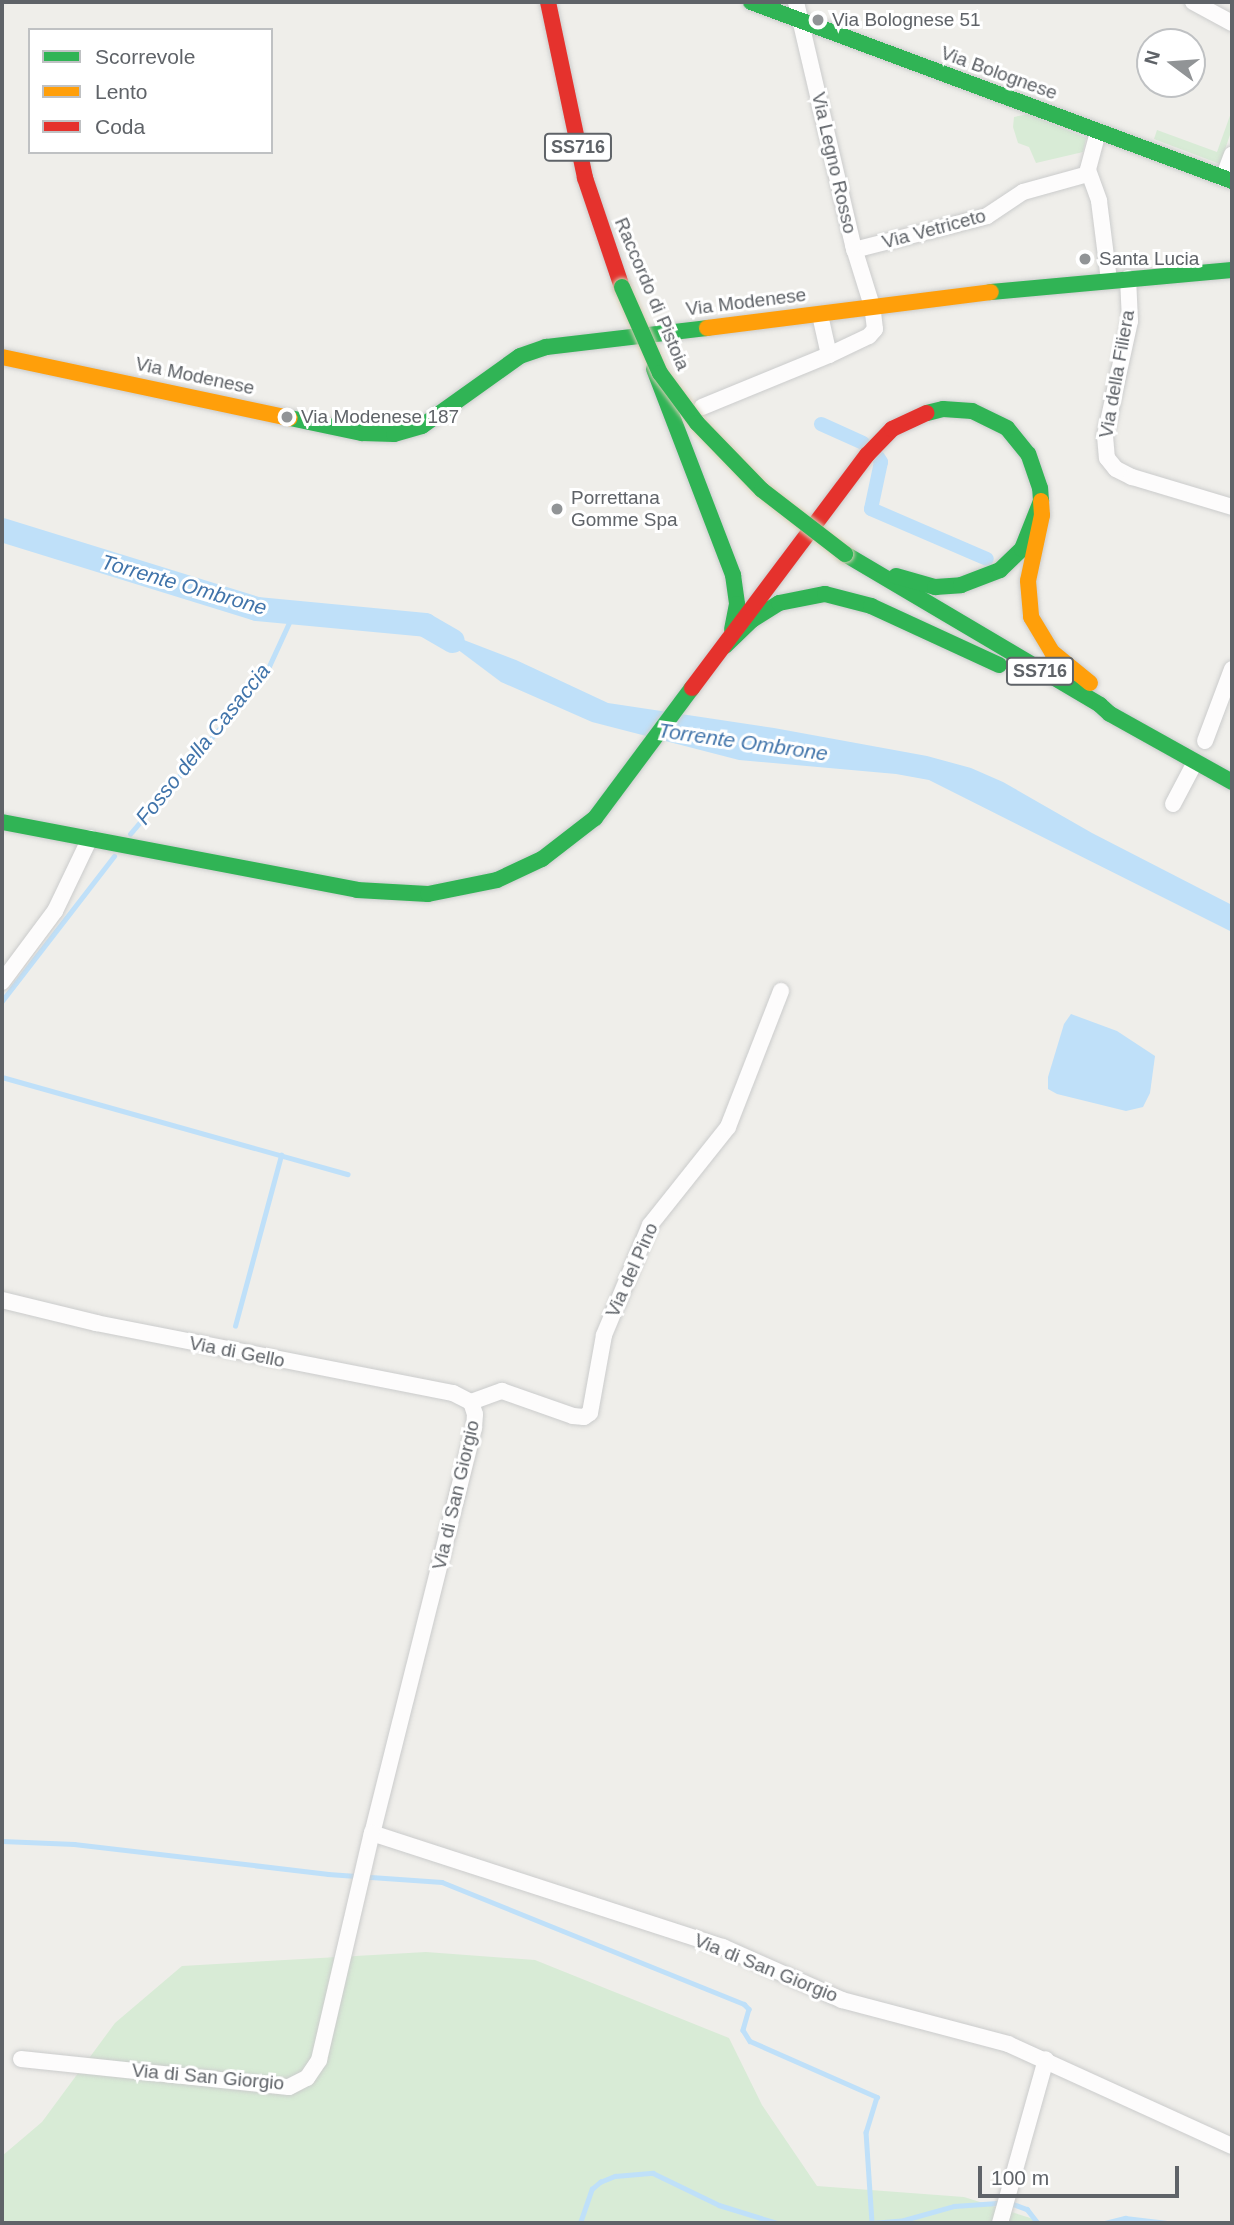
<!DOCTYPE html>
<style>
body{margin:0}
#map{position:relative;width:1234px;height:2225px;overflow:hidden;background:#efeeea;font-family:Helvetica,sans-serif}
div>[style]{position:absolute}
.green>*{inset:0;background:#d8ebd6}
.water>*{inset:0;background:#bfe0f9}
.stream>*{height:4.5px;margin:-2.25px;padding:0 2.25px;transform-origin:2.25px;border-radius:2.25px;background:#bfe0f9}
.canal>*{height:14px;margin:-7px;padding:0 7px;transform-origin:7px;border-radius:7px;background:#bfe0f9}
.river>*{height:24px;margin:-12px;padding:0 12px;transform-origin:12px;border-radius:12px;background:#bfe0f9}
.roads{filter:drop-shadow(0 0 2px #cbcccc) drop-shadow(0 0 2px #cbcccc)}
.street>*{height:16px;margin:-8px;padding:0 8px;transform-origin:8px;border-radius:8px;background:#fdfcfc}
.fast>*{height:16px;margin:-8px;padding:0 8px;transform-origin:8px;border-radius:8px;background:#30b455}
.slow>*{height:16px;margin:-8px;padding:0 8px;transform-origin:8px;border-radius:8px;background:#ff9f0a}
.jam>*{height:16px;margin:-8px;padding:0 8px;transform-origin:8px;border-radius:8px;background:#e5322d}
.bridges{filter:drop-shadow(0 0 2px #d7ceb8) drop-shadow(0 0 2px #d7ceb8)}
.fast-bridge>*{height:16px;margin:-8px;padding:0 8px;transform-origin:8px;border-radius:8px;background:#30b455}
.dots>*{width:19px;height:19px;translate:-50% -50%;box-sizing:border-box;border:4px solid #fff;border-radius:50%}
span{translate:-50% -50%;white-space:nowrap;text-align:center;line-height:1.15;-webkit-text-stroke:6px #fff;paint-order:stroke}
.shield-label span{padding:2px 5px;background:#fff;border:2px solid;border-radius:5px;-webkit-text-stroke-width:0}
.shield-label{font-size:18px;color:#5f6368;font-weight:700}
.poi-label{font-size:19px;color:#5f6368}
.left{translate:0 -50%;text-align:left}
.street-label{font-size:19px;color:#5f6368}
.water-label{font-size:21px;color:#4174aa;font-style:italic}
.frame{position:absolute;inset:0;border:4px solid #5f6368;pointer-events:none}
.legend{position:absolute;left:28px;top:28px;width:245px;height:126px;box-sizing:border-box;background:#fff;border:2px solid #bfc1c3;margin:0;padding:9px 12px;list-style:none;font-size:21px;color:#5f6368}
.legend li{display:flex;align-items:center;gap:14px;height:35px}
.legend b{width:35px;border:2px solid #bfc1c3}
.north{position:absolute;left:1136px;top:28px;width:70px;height:70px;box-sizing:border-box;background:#fff;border:2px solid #bfc1c3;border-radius:50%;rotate:286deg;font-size:19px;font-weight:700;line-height:28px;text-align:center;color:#5f6368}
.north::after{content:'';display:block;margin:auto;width:24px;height:32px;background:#919496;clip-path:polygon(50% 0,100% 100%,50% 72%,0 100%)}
.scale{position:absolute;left:978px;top:2166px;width:201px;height:32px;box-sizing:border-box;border:4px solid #5f6368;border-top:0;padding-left:9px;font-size:21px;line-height:24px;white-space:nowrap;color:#5f6368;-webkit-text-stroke:5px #fff;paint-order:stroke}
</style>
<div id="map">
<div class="green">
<i style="clip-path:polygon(1232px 110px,1232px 129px,1220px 164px,1154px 139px,1157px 130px,1217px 152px)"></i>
<i style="clip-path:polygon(1028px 114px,1086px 138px,1083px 152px,1036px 163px,1029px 147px,1018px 143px,1013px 127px,1014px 117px)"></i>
<i style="clip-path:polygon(426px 1952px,535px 1960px,729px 2038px,762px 2105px,817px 2186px,964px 2197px,1046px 2223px,2px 2223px,2px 2156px,42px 2122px,115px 2023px,182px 1966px)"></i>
</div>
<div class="water">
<i style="clip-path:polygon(425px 625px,516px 660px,608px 703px,774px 728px,927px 756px,971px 768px,1003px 782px,1092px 833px,1232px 905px,1232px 932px,929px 780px,896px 774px,739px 760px,592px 722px,501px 682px)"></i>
<i style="clip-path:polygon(1071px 1014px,1117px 1031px,1155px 1056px,1150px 1093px,1143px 1107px,1126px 1111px,1057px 1094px,1048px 1089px,1048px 1077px,1064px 1024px)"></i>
</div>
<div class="stream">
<i style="left:130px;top:834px;width:209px;rotate:-49.7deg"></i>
<i style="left:265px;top:675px;width:67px;rotate:-65.3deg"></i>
<i style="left:2px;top:1001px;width:183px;rotate:-52.3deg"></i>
<i style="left:2px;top:1077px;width:359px;rotate:15.7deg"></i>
<i style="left:235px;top:1326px;width:177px;rotate:-74.9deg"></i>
<i style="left:2px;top:1841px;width:72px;rotate:2.4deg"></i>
<i style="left:74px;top:1844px;width:256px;rotate:6.7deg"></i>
<i style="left:328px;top:1874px;width:114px;rotate:4deg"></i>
<i style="left:442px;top:1882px;width:326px;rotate:22deg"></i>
<i style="left:744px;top:2004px;width:7px;rotate:45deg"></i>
<i style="left:749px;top:2009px;width:22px;rotate:106deg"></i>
<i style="left:743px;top:2030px;width:13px;rotate:58deg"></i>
<i style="left:750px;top:2041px;width:139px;rotate:23.8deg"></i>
<i style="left:877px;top:2097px;width:37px;rotate:107deg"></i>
<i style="left:866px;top:2132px;width:91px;rotate:86.2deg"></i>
<i style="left:580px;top:2223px;width:36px;rotate:-71deg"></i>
<i style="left:592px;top:2189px;width:11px;rotate:-41deg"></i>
<i style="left:600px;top:2182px;width:16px;rotate:-22deg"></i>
<i style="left:615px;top:2176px;width:38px;rotate:-5deg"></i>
<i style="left:653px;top:2173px;width:73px;rotate:25.9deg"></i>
<i style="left:719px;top:2205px;width:61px;rotate:17.2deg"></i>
<i style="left:872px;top:2223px;width:32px;rotate:-5deg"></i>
<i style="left:904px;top:2220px;width:52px;rotate:-15.6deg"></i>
<i style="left:954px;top:2206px;width:43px;rotate:-4deg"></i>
<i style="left:997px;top:2203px;width:16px;rotate:4deg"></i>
<i style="left:1013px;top:2204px;width:15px;rotate:20deg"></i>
<i style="left:1027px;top:2209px;width:18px;rotate:52deg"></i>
<i style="left:1105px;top:2223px;width:21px;rotate:-14deg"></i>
<i style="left:1125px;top:2218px;width:42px;rotate:6.8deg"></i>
</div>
<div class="canal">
<i style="left:821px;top:424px;width:46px;rotate:24.3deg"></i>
<i style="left:878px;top:457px;width:6px;rotate:59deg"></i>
<i style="left:881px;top:462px;width:48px;rotate:102deg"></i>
<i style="left:871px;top:509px;width:126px;rotate:23.3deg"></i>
</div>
<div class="river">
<i style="left:2px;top:530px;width:267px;rotate:17.2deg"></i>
<i style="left:257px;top:609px;width:169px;rotate:5.4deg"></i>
<i style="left:425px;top:625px;width:32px;rotate:30deg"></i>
</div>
<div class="roads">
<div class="street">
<i style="left:1193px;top:2px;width:44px;rotate:28.3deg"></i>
<i style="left:1098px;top:132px;width:39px;rotate:105deg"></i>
<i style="left:1088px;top:170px;width:33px;rotate:70deg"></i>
<i style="left:1099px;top:201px;width:80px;rotate:82.8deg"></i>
<i style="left:1223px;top:178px;width:25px;rotate:-69deg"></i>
<i style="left:854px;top:250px;width:137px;rotate:-14.3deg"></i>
<i style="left:987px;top:216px;width:43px;rotate:-33.7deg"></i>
<i style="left:1023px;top:192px;width:67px;rotate:-15.5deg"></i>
<i style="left:1128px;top:278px;width:43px;rotate:87.3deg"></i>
<i style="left:1130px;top:321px;width:118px;rotate:102.3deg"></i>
<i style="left:1105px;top:436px;width:22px;rotate:85deg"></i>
<i style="left:1107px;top:458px;width:14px;rotate:51deg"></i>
<i style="left:1116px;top:469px;width:18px;rotate:27deg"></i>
<i style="left:1132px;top:477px;width:104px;rotate:16.7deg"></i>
<i style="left:820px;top:315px;width:41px;rotate:77.3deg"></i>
<i style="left:702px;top:407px;width:137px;rotate:-22.3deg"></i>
<i style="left:829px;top:355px;width:44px;rotate:-25.4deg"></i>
<i style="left:869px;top:336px;width:9px;rotate:-49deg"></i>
<i style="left:875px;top:329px;width:23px;rotate:-97deg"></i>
<i style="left:872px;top:306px;width:64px;rotate:-107.3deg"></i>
<i style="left:853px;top:245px;width:250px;rotate:-103.2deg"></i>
<i style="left:1205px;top:741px;width:77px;rotate:-69.4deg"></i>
<i style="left:1173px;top:804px;width:41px;rotate:-62.2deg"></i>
<i style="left:2px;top:982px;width:89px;rotate:-53.3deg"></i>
<i style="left:55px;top:911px;width:81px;rotate:-64.4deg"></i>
<i style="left:2px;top:1300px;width:97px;rotate:13.7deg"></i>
<i style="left:96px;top:1323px;width:364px;rotate:11.1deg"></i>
<i style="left:453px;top:1393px;width:20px;rotate:27deg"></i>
<i style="left:471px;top:1402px;width:13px;rotate:72deg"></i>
<i style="left:475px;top:1414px;width:14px;rotate:94deg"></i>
<i style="left:474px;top:1428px;width:418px;rotate:104.1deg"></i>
<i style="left:372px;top:1833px;width:369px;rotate:18deg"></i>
<i style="left:723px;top:1947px;width:130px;rotate:24deg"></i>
<i style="left:842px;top:2000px;width:172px;rotate:14.8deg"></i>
<i style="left:1008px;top:2044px;width:246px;rotate:24.5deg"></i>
<i style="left:471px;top:1402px;width:33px;rotate:-20deg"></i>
<i style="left:502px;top:1391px;width:75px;rotate:19.4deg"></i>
<i style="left:573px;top:1416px;width:11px;rotate:5deg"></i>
<i style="left:584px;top:1417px;width:7px;rotate:-34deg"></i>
<i style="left:590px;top:1413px;width:79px;rotate:-79.8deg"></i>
<i style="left:604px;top:1335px;width:119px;rotate:-67.3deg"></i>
<i style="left:650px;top:1225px;width:125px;rotate:-51.5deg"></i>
<i style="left:728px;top:1127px;width:146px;rotate:-68.7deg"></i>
<i style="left:21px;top:2059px;width:269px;rotate:6deg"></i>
<i style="left:289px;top:2087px;width:20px;rotate:-27deg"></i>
<i style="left:307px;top:2078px;width:22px;rotate:-56deg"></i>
<i style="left:319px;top:2060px;width:233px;rotate:-76.9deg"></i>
<i style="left:1000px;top:2223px;width:170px;rotate:-74.3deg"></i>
</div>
<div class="fast">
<i style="left:751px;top:2px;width:513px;rotate:20.41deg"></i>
<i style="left:991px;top:292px;width:242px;rotate:-5.2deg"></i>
<i style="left:654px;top:369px;width:221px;rotate:69deg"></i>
<i style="left:733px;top:575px;width:29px;rotate:82deg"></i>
<i style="left:737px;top:604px;width:26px;rotate:101deg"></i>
<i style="left:290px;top:418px;width:74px;rotate:11.8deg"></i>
<i style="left:362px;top:433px;width:32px;rotate:2deg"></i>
<i style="left:394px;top:434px;width:29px;rotate:-16deg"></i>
<i style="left:422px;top:426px;width:120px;rotate:-35.5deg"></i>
<i style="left:520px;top:356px;width:28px;rotate:-19deg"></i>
<i style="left:546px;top:347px;width:162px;rotate:-6.7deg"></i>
<i style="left:845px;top:554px;width:296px;rotate:30.6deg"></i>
<i style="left:1100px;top:705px;width:13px;rotate:42deg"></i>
<i style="left:1110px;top:714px;width:140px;rotate:29.1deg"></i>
<i style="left:896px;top:576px;width:41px;rotate:15.8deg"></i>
<i style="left:935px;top:587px;width:26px;rotate:-4deg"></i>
<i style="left:961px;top:585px;width:42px;rotate:-21deg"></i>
<i style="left:1000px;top:570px;width:30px;rotate:-44deg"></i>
<i style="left:1022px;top:549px;width:52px;rotate:-68.4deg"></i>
<i style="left:1041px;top:501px;width:13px;rotate:-94deg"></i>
<i style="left:1040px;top:488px;width:36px;rotate:-109deg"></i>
<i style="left:1028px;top:454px;width:33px;rotate:-129deg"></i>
<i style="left:1007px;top:428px;width:39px;rotate:-154deg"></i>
<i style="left:972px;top:411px;width:29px;rotate:-176deg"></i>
<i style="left:943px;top:409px;width:16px;rotate:166deg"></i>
<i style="left:725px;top:646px;width:37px;rotate:-44deg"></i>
<i style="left:752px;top:620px;width:32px;rotate:-32deg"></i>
<i style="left:779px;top:603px;width:47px;rotate:-11.1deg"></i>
<i style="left:825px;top:594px;width:48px;rotate:14.6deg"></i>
<i style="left:871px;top:606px;width:141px;rotate:24.7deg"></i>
<i style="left:2px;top:822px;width:361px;rotate:10.8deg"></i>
<i style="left:357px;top:890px;width:71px;rotate:3.2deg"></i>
<i style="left:428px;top:894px;width:70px;rotate:-11.5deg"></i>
<i style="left:497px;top:880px;width:50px;rotate:-25deg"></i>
<i style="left:542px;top:859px;width:67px;rotate:-37.7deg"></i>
<i style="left:595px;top:818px;width:162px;rotate:-53.3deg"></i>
</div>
<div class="slow">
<i style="left:707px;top:328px;width:286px;rotate:-7.2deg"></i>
<i style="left:2px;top:357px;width:294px;rotate:12deg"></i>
<i style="left:1041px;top:501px;width:14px;rotate:86deg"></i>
<i style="left:1042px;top:515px;width:67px;rotate:102deg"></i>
<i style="left:1028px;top:581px;width:36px;rotate:85deg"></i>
<i style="left:1031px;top:617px;width:41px;rotate:59deg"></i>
<i style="left:1052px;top:652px;width:49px;rotate:39.2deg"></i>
</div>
<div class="jam">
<i style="left:548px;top:2px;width:180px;rotate:78.1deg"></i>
<i style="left:585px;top:178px;width:115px;rotate:71.3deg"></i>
<i style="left:692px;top:688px;width:291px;rotate:-53.1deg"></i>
<i style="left:867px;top:455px;width:36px;rotate:-46deg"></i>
<i style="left:892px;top:429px;width:38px;rotate:-25deg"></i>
</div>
</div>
<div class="bridges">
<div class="fast-bridge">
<i style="left:622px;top:287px;width:94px;rotate:66.2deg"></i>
<i style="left:660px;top:373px;width:62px;rotate:53.5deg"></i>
<i style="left:697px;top:423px;width:93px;rotate:45.9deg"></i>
<i style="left:762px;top:490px;width:105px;rotate:37.6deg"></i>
</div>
</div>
<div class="dots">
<i style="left:818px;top:20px;background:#919496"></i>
<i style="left:1085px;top:259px;background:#919496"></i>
<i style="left:287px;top:417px;background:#919496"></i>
<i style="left:557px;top:509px;background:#919496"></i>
</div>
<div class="shield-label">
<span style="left:578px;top:147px">SS716</span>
<span style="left:1040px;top:671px">SS716</span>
</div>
<div class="poi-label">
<span class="left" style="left:832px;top:20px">Via Bolognese 51</span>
<span class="left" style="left:1099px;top:259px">Santa Lucia</span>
<span class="left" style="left:301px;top:417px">Via Modenese 187</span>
<span class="left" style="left:571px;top:509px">Porrettana<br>Gomme Spa</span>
</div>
<div class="street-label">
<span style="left:999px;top:73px;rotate:20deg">Via Bolognese</span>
<span style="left:834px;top:163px;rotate:77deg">Via Legno Rosso</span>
<span style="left:934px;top:229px;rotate:-15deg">Via Vetriceto</span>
<span style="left:652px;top:294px;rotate:67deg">Raccordo di Pistoia</span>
<span style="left:746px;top:302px;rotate:-7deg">Via Modenese</span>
<span style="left:1117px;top:374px;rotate:-80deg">Via della Filiera</span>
<span style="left:195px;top:376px;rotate:12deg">Via Modenese</span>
<span style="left:632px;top:1270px;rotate:-66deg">Via del Pino</span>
<span style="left:237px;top:1352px;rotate:11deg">Via di Gello</span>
<span style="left:456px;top:1495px;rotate:-77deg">Via di San Giorgio</span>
<span style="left:766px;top:1968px;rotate:22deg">Via di San Giorgio</span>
<span style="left:208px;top:2077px;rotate:5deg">Via di San Giorgio</span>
</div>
<div class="water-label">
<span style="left:184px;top:585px;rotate:16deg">Torrente Ombrone</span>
<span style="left:743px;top:742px;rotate:8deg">Torrente Ombrone</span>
<span style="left:203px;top:744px;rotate:-51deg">Fosso della Casaccia</span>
</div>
<div class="frame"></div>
<ul class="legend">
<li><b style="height:9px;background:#30b455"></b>Scorrevole</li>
<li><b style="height:9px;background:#ff9f0a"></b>Lento</li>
<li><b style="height:9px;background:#e5322d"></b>Coda</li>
</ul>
<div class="north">N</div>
<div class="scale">100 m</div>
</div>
